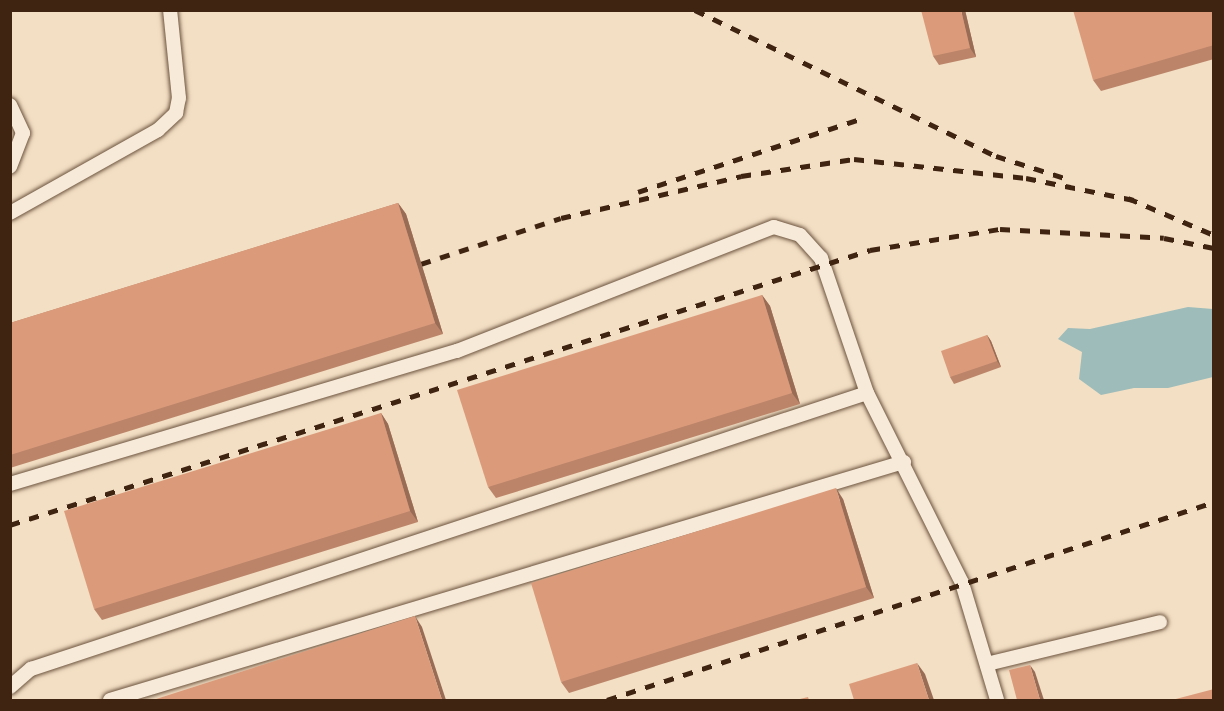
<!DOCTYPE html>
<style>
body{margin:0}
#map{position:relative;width:1224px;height:711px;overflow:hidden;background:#f3dfc4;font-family:"Old Standard TT",serif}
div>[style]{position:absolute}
.water>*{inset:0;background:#9dbcba}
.roads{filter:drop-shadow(0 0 2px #6c533e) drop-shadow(0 0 2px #6c533e)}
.service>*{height:14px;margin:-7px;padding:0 7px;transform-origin:7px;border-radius:7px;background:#f7ead9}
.rail>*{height:4.5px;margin-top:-2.25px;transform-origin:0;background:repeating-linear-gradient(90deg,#3f2412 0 10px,transparent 0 20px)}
.wall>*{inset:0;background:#bc856a}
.shaded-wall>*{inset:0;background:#996c56}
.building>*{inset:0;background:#db9b7b}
span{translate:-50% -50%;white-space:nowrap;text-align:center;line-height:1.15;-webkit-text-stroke:4.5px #f7ead9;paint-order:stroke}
.frame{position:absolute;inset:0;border:12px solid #3f2412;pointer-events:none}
</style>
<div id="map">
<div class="water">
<i style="clip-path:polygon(1188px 307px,1213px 309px,1213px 377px,1168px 388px,1134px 388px,1101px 395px,1079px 379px,1082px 352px,1058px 339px,1068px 328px,1090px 329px)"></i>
</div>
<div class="roads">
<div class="service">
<i style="left:10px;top:105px;width:31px;rotate:65deg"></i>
<i style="left:23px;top:133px;width:36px;rotate:111deg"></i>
<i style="left:10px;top:213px;width:170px;rotate:-29.3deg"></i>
<i style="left:158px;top:130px;width:25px;rotate:-43deg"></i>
<i style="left:176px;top:113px;width:15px;rotate:-79deg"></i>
<i style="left:179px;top:98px;width:88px;rotate:-95.8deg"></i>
<i style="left:10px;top:484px;width:466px;rotate:-16.6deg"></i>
<i style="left:457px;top:351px;width:340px;rotate:-21.4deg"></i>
<i style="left:774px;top:227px;width:27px;rotate:17deg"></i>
<i style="left:800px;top:235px;width:31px;rotate:48deg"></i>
<i style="left:821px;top:258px;width:143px;rotate:71.2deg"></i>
<i style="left:867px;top:393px;width:212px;rotate:63.4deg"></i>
<i style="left:962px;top:583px;width:122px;rotate:73.3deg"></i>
<i style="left:987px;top:664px;width:178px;rotate:-13.6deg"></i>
<i style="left:10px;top:687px;width:28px;rotate:-41deg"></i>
<i style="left:31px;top:669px;width:880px;rotate:-18.27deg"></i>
<i style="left:110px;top:700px;width:829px;rotate:-16.69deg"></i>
</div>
</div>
<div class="rail">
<i style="left:695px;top:10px;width:335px;rotate:25.9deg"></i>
<i style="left:996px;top:156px;width:79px;rotate:17.7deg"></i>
<i style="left:638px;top:192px;width:231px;rotate:-18.2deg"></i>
<i style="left:1128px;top:198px;width:94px;rotate:23.3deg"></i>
<i style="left:421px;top:264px;width:147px;rotate:-18.2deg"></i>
<i style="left:561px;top:218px;width:185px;rotate:-13.1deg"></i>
<i style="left:741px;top:176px;width:114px;rotate:-8.6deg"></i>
<i style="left:854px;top:159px;width:173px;rotate:6.3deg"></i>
<i style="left:1026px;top:178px;width:110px;rotate:11.5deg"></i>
<i style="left:10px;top:525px;width:903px;rotate:-17.73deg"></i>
<i style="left:870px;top:250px;width:132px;rotate:-9.2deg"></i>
<i style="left:1000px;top:229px;width:164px;rotate:3.1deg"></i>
<i style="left:1164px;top:238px;width:51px;rotate:11.3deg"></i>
<i style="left:607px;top:700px;width:638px;rotate:-18.07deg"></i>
</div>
<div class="wall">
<i style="clip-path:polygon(965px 10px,976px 57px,939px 65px,933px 56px)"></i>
<i style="clip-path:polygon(1214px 10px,1214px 59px,1101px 91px,1093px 80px)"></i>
<i style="clip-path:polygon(398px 203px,406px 214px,443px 334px,10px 468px,10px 323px)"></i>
<i style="clip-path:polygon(762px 295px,770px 306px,800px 404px,496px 498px,488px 487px)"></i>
<i style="clip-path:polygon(987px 335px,991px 341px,1001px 367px,954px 384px,950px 377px)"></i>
<i style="clip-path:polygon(381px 413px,388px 424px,418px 522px,102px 620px,94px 609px)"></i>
<i style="clip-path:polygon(843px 499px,874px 598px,569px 693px,561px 682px)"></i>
</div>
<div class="shaded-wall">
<i style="clip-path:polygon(961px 10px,965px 10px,976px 57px,970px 48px)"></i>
<i style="clip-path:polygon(398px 203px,406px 214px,443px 334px,435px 323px)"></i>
<i style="clip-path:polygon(762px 295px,770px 306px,800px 404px,792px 393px)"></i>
<i style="clip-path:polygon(987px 335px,991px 341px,1001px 367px,997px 361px)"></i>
<i style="clip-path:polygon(381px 413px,388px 424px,418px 522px,410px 511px)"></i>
<i style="clip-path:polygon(836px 488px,843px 499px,874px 598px,866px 587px)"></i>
<i style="clip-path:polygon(415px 616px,422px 627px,446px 700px,442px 700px)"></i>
<i style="clip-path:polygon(917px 663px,925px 674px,934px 700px,929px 700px)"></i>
<i style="clip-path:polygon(1030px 665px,1035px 672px,1044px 700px,1040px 700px)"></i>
</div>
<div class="building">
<i style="clip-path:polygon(921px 10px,961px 10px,970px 48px,933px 56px)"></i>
<i style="clip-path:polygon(1073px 10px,1214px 10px,1214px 45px,1093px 80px)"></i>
<i style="clip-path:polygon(398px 203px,435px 323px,10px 455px,10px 323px)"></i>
<i style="clip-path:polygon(762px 295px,792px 393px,488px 487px,457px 390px)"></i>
<i style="clip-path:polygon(987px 335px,997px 361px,950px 377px,941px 351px)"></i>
<i style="clip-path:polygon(381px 413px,410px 511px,94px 609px,64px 511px)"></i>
<i style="clip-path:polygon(836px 488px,866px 587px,561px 682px,531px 583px)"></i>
<i style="clip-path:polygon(415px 616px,442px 700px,153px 700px)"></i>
<i style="clip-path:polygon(917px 663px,929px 700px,854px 700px,849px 684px)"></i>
<i style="clip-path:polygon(1030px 665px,1040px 700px,1017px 700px,1009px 670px)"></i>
<i style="clip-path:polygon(1214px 689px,1214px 700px,1172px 700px)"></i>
<i style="clip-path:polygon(808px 697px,809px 700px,796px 700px)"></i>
</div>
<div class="frame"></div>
</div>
